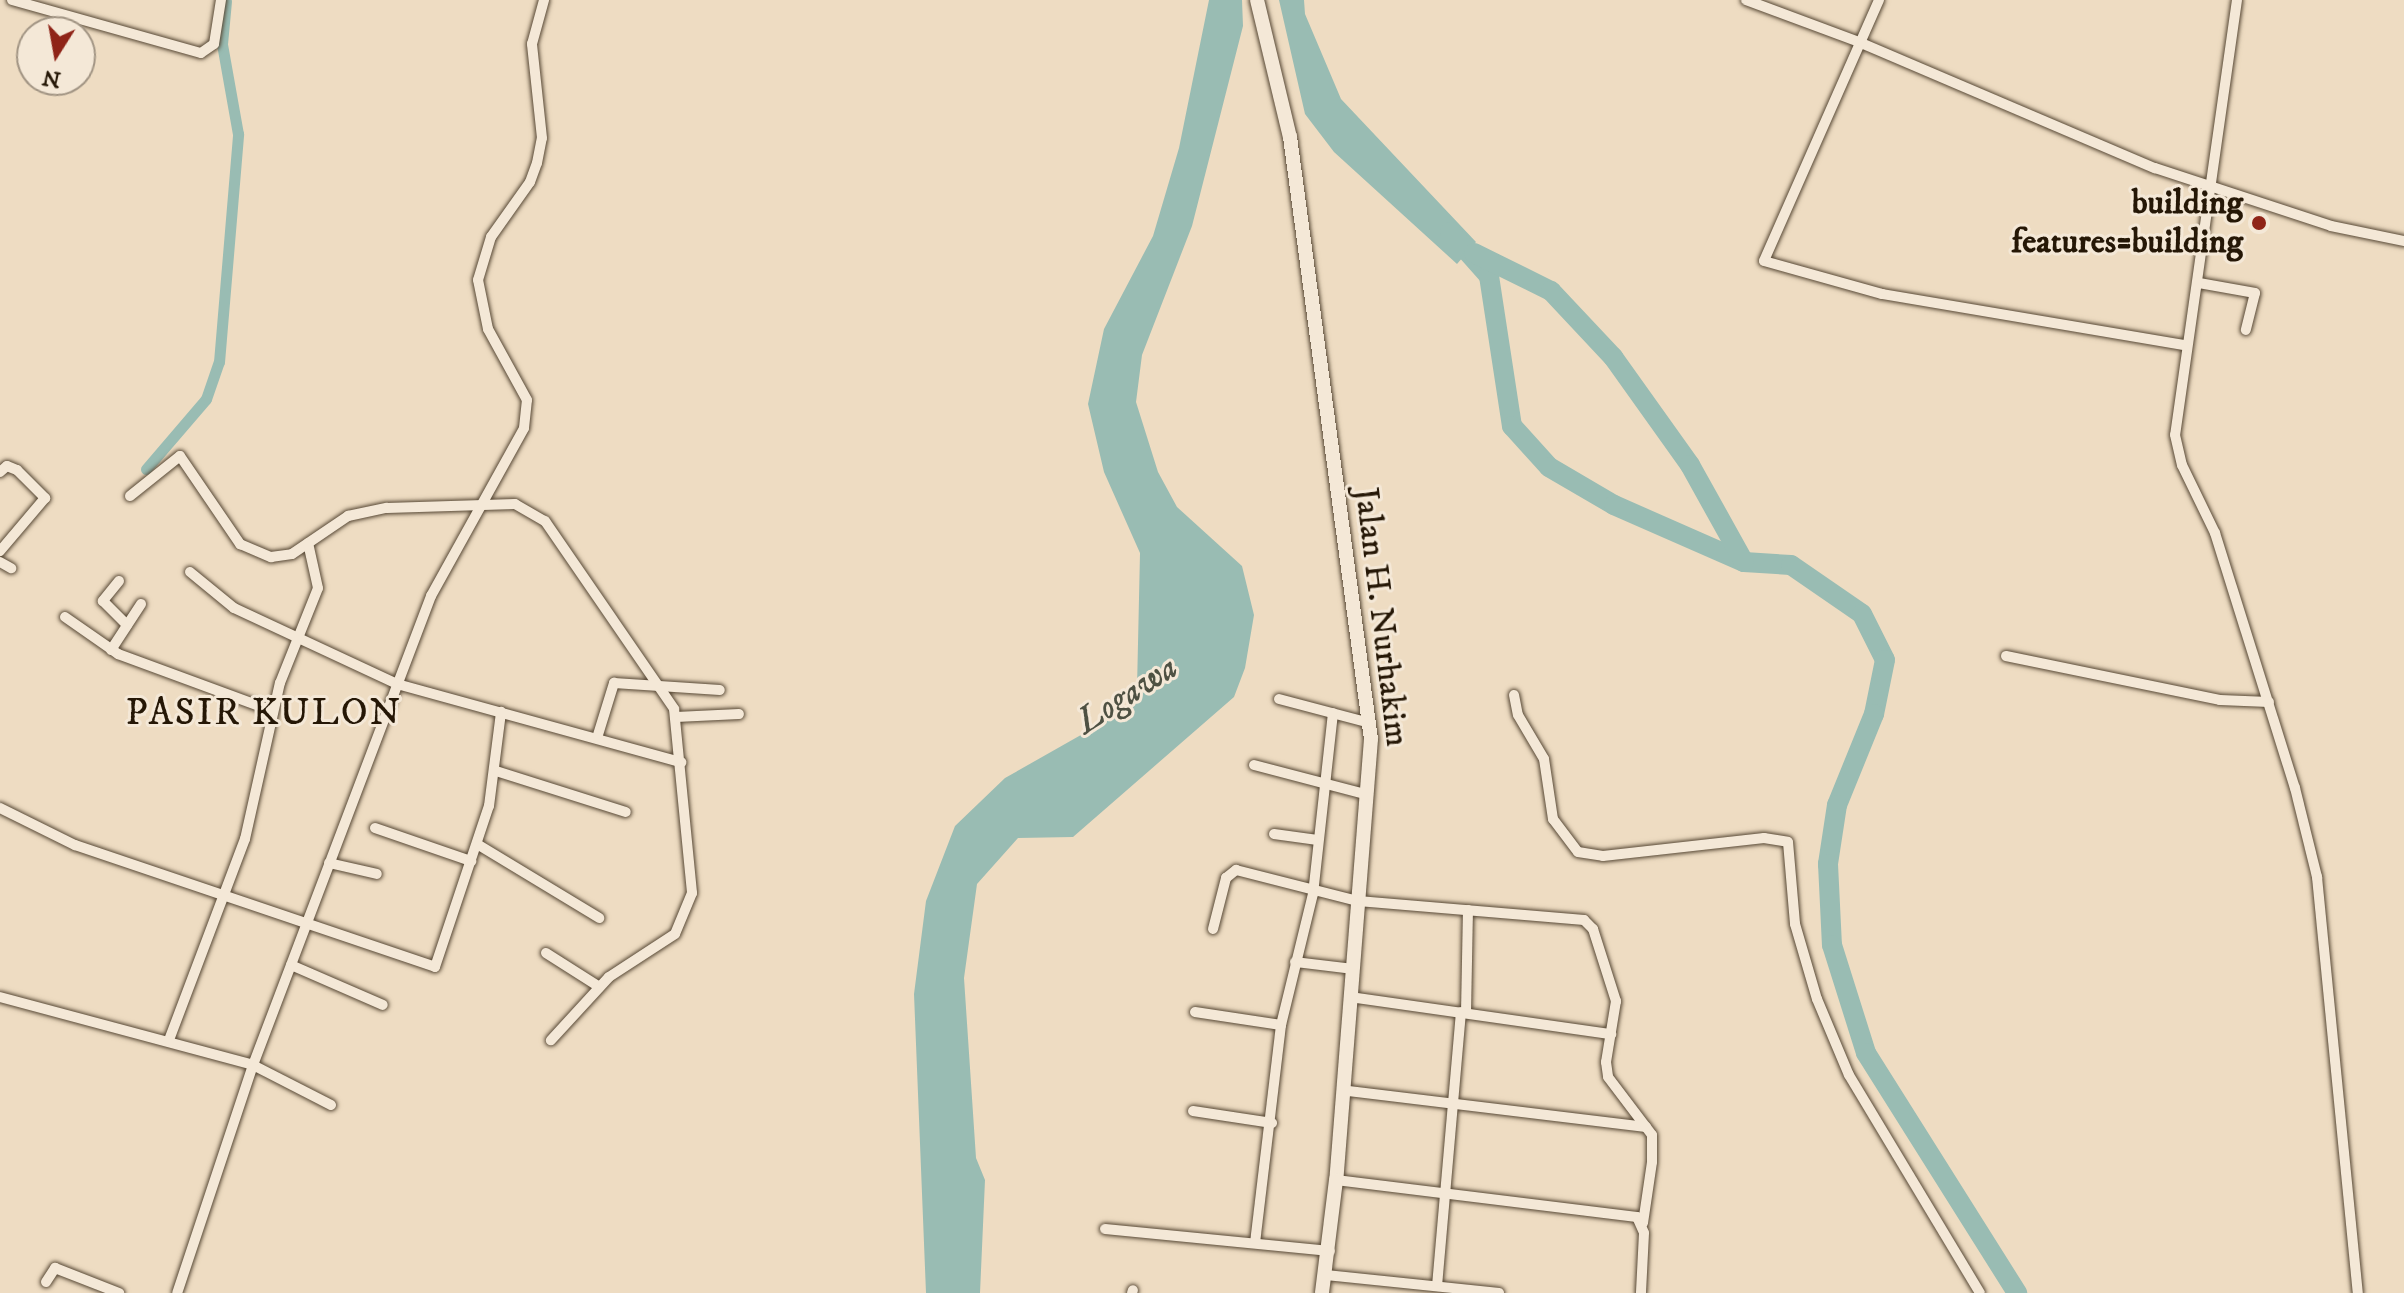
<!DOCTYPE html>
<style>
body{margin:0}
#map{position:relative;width:2404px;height:1293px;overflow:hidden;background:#eedcc2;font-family:"IM FELL DW Pica",serif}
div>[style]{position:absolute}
.water>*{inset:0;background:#99bcb3}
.canal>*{height:11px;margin:-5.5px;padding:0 5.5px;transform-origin:5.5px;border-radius:5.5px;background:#99bcb3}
.river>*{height:20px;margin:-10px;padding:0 10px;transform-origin:10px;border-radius:10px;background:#99bcb3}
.roads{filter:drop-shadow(0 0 2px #574835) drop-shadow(0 0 2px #574835)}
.street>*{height:10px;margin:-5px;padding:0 5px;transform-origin:5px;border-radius:5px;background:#f4e8d7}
.secondary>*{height:14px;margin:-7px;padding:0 7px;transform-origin:7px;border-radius:7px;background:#f4e8d7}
.dots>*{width:22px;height:22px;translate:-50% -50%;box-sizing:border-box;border:4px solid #f4e8d7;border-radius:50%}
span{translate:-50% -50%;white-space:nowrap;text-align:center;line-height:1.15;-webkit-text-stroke:6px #f4e8d7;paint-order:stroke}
.poi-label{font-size:34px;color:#251706;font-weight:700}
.right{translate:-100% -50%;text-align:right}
.street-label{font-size:34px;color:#251706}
.water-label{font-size:36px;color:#4e5143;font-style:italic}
.quarter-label{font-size:38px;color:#251706;letter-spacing:2px}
.north{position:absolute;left:16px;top:16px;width:80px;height:80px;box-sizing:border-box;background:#f4e8d7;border:2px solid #a19483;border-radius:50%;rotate:191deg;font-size:22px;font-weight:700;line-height:32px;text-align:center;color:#251706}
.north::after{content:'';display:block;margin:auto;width:28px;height:36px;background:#8f2418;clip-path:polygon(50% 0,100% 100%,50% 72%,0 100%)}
</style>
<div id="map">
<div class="water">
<i style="clip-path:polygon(1209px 0,1242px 0,1243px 26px,1192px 226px,1142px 355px,1136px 402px,1158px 472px,1177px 507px,1242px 566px,1254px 615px,1245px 668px,1234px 697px,1073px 837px,1018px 838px,977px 884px,964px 978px,976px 1158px,985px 1180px,980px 1293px,926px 1293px,914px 994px,926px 901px,955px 826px,1005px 778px,1125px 710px,1137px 688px,1140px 553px,1104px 472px,1088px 404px,1104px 329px,1153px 236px,1179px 148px)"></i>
<i style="clip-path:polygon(1279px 0,1304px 0,1305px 14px,1341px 99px,1476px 242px,1457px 264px,1334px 152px,1305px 114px)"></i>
</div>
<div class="canal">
<i style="left:146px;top:469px;width:92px;rotate:-49.4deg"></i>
<i style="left:206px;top:399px;width:39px;rotate:-71deg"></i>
<i style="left:219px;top:362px;width:229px;rotate:-85.2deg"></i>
<i style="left:238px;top:134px;width:91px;rotate:-100.1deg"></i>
<i style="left:222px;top:44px;width:43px;rotate:-84.7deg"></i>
</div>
<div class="river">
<i style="left:1450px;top:232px;width:59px;rotate:48.4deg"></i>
<i style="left:1489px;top:276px;width:152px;rotate:81.3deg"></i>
<i style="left:1512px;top:426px;width:55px;rotate:47.9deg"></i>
<i style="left:1549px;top:467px;width:75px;rotate:30.3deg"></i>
<i style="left:1614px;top:505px;width:142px;rotate:23.7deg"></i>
<i style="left:1744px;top:562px;width:47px;rotate:3.7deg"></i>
<i style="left:1791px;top:565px;width:86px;rotate:34.6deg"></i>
<i style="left:1862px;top:614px;width:51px;rotate:63.4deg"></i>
<i style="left:1885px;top:660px;width:55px;rotate:101.5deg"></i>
<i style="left:1874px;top:714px;width:98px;rotate:112.1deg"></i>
<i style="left:1837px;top:805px;width:60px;rotate:98.7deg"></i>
<i style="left:1828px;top:864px;width:81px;rotate:87.2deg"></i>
<i style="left:1832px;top:945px;width:113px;rotate:72.5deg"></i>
<i style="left:1866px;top:1053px;width:284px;rotate:57.8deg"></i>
<i style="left:1474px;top:253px;width:86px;rotate:26.3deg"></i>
<i style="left:1551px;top:291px;width:91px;rotate:46.8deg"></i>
<i style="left:1613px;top:357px;width:133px;rotate:54.5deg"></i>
<i style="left:1690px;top:465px;width:111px;rotate:60.9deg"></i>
</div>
<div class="roads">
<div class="street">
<i style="left:12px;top:0;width:196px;rotate:15.7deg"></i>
<i style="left:201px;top:53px;width:16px;rotate:-35deg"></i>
<i style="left:214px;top:44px;width:45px;rotate:-81deg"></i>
<i style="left:1746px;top:0;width:121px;rotate:20.4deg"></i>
<i style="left:1859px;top:42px;width:322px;rotate:23.1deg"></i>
<i style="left:2155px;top:168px;width:185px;rotate:18.2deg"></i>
<i style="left:2331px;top:226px;width:75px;rotate:11.6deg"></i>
<i style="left:1879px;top:0;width:285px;rotate:113.8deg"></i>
<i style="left:1764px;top:261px;width:123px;rotate:15.6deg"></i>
<i style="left:1882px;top:294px;width:307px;rotate:9.6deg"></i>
<i style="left:2237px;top:0;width:439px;rotate:98.1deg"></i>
<i style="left:2175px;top:435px;width:31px;rotate:77deg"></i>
<i style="left:2182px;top:465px;width:76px;rotate:64.1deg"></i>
<i style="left:2215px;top:533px;width:267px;rotate:72.6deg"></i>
<i style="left:2295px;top:788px;width:92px;rotate:76.1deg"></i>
<i style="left:2317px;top:877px;width:418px;rotate:84.4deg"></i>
<i style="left:2199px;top:283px;width:57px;rotate:10.1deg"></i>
<i style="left:2255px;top:293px;width:38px;rotate:104deg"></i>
<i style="left:0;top:472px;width:9px;rotate:-41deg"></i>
<i style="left:7px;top:466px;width:11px;rotate:22deg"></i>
<i style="left:17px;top:470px;width:40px;rotate:45deg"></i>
<i style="left:45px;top:498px;width:70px;rotate:130.3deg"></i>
<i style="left:130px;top:496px;width:64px;rotate:-38.7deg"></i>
<i style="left:180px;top:456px;width:107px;rotate:55.7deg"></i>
<i style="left:240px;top:544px;width:34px;rotate:23deg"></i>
<i style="left:271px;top:557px;width:21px;rotate:-8deg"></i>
<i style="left:292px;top:554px;width:68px;rotate:-34.2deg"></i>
<i style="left:348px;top:516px;width:40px;rotate:-12deg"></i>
<i style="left:387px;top:508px;width:128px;rotate:-1.8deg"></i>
<i style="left:515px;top:504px;width:34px;rotate:30deg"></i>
<i style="left:545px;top:521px;width:228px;rotate:55.5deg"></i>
<i style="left:674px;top:709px;width:185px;rotate:84.4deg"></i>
<i style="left:692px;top:893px;width:44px;rotate:112.5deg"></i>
<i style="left:675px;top:934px;width:79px;rotate:146.9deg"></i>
<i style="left:609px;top:977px;width:86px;rotate:132.6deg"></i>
<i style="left:0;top:562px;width:13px;rotate:29deg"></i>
<i style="left:190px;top:572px;width:57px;rotate:39.3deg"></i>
<i style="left:234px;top:608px;width:180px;rotate:25deg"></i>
<i style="left:397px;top:684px;width:295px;rotate:15.4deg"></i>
<i style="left:119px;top:581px;width:26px;rotate:129deg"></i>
<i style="left:103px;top:601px;width:34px;rotate:45deg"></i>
<i style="left:65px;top:617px;width:65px;rotate:34.9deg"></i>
<i style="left:118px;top:654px;width:165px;rotate:20.2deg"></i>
<i style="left:111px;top:650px;width:55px;rotate:-56.9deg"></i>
<i style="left:2006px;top:656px;width:218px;rotate:11.6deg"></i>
<i style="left:2220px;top:700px;width:49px;rotate:2.3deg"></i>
<i style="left:1514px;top:695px;width:20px;rotate:79deg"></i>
<i style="left:1518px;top:715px;width:51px;rotate:59.4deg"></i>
<i style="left:1544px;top:759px;width:61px;rotate:81.5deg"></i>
<i style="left:1553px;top:819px;width:41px;rotate:52.9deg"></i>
<i style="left:1578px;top:852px;width:25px;rotate:9deg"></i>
<i style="left:1603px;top:856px;width:162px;rotate:-6.4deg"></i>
<i style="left:1764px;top:838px;width:24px;rotate:9deg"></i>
<i style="left:1788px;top:842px;width:82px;rotate:85.1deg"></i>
<i style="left:1795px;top:924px;width:78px;rotate:73.7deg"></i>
<i style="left:1817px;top:999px;width:82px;rotate:67.2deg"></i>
<i style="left:1849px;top:1075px;width:254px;rotate:59deg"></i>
<i style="left:1279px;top:699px;width:94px;rotate:14.8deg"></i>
<i style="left:676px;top:717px;width:63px;rotate:-2.7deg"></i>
<i style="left:597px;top:738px;width:58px;rotate:-72.8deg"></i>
<i style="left:614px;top:683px;width:106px;rotate:3.8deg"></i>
<i style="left:1254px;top:765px;width:118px;rotate:14.7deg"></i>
<i style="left:496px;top:771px;width:136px;rotate:17.5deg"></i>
<i style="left:0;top:808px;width:84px;rotate:26.3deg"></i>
<i style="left:75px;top:845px;width:380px;rotate:18.7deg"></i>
<i style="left:435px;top:967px;width:170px;rotate:-71.5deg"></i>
<i style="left:489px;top:806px;width:95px;rotate:-82.7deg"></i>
<i style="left:375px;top:828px;width:102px;rotate:19deg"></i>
<i style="left:1274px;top:834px;width:44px;rotate:7.8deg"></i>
<i style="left:477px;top:844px;width:143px;rotate:31.2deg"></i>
<i style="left:329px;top:863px;width:49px;rotate:12.9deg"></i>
<i style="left:1213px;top:929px;width:53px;rotate:-75.7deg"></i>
<i style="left:1226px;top:878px;width:13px;rotate:-39deg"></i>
<i style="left:1236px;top:870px;width:126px;rotate:14.3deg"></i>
<i style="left:1358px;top:901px;width:227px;rotate:4.8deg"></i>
<i style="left:1584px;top:920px;width:13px;rotate:45deg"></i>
<i style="left:1593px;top:929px;width:76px;rotate:72.3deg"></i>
<i style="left:1616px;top:1001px;width:62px;rotate:99.3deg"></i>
<i style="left:1606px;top:1062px;width:15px;rotate:82deg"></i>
<i style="left:1608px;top:1077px;width:63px;rotate:52.8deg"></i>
<i style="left:1646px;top:1127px;width:306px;rotate:-173.1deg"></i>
<i style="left:546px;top:953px;width:62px;rotate:32.4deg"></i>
<i style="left:1295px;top:962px;width:58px;rotate:6.9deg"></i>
<i style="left:291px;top:965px;width:100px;rotate:23.5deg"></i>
<i style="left:0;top:997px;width:262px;rotate:15deg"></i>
<i style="left:253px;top:1065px;width:240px;rotate:108.4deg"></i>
<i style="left:1350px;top:997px;width:264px;rotate:8.1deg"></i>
<i style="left:1195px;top:1012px;width:87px;rotate:8.6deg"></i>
<i style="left:1466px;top:1013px;width:103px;rotate:-88.9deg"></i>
<i style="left:169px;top:1040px;width:215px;rotate:-69.3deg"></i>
<i style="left:245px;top:839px;width:160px;rotate:-77.4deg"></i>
<i style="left:280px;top:683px;width:102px;rotate:-68.2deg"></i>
<i style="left:318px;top:588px;width:46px;rotate:-102.5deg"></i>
<i style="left:331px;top:1105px;width:88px;rotate:-152.9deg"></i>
<i style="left:253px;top:1065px;width:502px;rotate:-69.22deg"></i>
<i style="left:431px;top:596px;width:192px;rotate:-61deg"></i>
<i style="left:524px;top:428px;width:28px;rotate:-84deg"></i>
<i style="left:527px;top:400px;width:81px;rotate:-118.8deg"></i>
<i style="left:488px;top:329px;width:50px;rotate:-101.5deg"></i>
<i style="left:478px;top:280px;width:45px;rotate:-73.2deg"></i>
<i style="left:491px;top:237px;width:67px;rotate:-54.7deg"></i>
<i style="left:530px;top:182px;width:20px;rotate:-70deg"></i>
<i style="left:537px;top:163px;width:25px;rotate:-79deg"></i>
<i style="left:542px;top:138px;width:95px;rotate:-96.1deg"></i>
<i style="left:532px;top:44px;width:46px;rotate:-74.7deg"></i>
<i style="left:1193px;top:1111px;width:80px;rotate:8.6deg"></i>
<i style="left:1336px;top:1180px;width:303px;rotate:7deg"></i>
<i style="left:1637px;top:1217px;width:17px;rotate:66deg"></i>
<i style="left:1644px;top:1233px;width:60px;rotate:92.9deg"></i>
<i style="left:1643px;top:1223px;width:62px;rotate:-81.6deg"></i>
<i style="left:1652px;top:1162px;width:27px;rotate:-90deg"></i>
<i style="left:1652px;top:1135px;width:10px;rotate:-127deg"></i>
<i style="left:1105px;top:1229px;width:226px;rotate:5.6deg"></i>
<i style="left:1255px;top:1243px;width:220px;rotate:-83.2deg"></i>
<i style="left:1281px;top:1025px;width:135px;rotate:-76.3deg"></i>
<i style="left:1313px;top:894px;width:182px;rotate:-83.7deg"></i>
<i style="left:1326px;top:1275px;width:174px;rotate:5.9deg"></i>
<i style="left:46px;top:1282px;width:17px;rotate:-57deg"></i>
<i style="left:55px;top:1268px;width:69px;rotate:21.3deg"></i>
<i style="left:1437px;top:1286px;width:275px;rotate:-85deg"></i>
<i style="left:1132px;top:1293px;width:3px;rotate:-72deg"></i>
</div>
<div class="secondary">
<i style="left:1257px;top:0;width:141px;rotate:76.5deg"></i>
<i style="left:1290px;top:137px;width:607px;rotate:82.34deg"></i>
<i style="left:1371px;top:739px;width:442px;rotate:94.5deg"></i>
<i style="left:1336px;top:1180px;width:114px;rotate:97.1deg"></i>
</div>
</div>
<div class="dots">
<i style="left:2259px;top:223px;background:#8f2418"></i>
</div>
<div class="poi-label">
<span class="right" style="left:2243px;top:223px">building<br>features=building</span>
</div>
<div class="street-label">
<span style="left:1381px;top:617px;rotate:83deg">Jalan H. Nurhakim</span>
</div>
<div class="water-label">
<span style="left:1127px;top:695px;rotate:-33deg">Logawa</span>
</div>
<div class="quarter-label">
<span style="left:264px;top:714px">PASIR KULON</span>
</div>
<div class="north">N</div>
</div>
